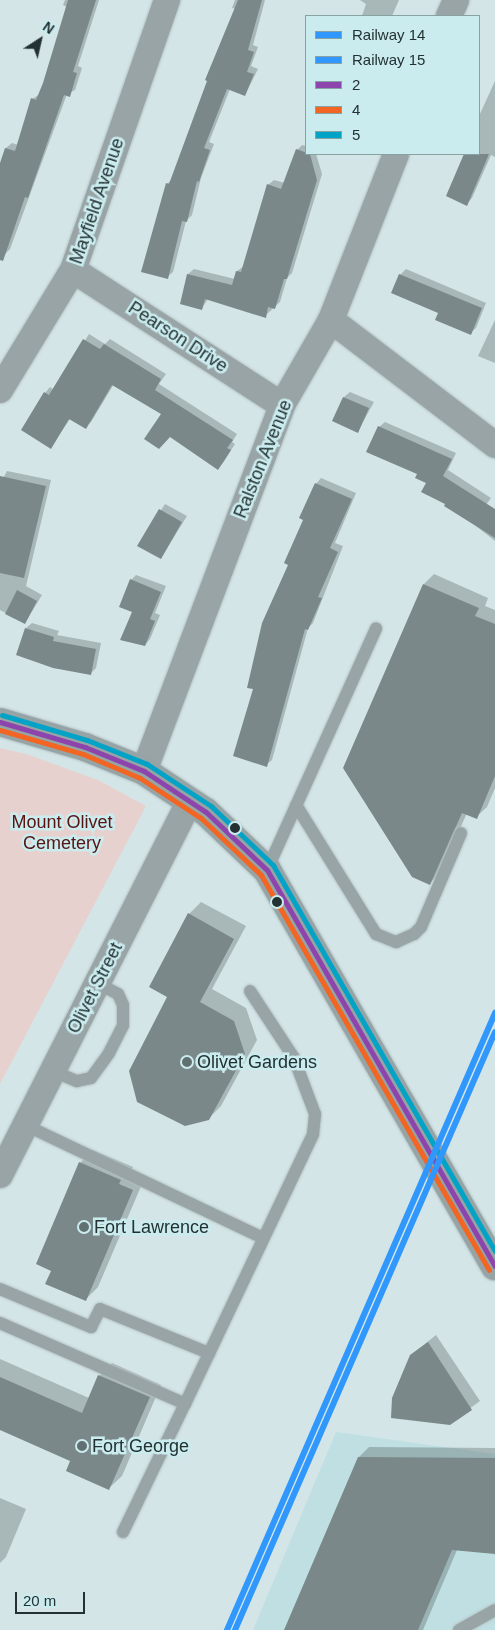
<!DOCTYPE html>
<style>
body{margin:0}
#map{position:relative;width:495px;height:1630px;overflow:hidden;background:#d3e5e7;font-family:Arial,sans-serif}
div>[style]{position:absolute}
.built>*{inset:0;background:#c0dfe2}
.green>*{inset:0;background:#e7d1cf}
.shadow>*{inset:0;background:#0003}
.building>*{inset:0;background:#7a8889}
.roads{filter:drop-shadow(0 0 1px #b2bfc1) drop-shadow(0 0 1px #b2bfc1)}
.lane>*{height:12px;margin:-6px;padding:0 6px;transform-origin:6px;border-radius:6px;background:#98a4a6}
.street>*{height:26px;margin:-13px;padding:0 13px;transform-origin:13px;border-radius:13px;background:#98a4a6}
.secondary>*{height:28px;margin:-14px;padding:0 14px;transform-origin:14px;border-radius:14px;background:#96a4a5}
.bus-1>*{height:5px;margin:-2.5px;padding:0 2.5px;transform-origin:2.5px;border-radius:2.5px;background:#8e44ad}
.bus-2>*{height:5px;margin:-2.5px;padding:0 2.5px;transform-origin:2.5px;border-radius:2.5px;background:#f26522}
.bus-3>*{height:5px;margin:-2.5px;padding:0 2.5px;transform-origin:2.5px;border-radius:2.5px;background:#02a3c6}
.rail-1>*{height:6px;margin:-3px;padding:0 3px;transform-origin:3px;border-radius:3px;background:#3098fc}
.rail-2>*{height:6px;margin:-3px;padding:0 3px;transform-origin:3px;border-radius:3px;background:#3098fc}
.dots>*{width:14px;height:14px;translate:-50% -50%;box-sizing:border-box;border:2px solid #cbecef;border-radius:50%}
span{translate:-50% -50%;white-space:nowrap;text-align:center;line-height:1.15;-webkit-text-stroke:5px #cbecef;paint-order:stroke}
.street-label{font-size:18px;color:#243132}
.park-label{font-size:18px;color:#581413}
.poi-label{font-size:18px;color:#243132}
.left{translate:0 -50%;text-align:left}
.legend{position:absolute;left:305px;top:15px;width:175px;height:140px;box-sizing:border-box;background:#cbecef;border:1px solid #88a1a3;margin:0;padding:6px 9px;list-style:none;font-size:15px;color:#243132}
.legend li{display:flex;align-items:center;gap:10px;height:25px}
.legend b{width:25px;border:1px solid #88a1a3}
.north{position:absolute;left:15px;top:15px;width:50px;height:50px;-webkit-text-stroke:4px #cbecef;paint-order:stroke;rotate:35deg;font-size:14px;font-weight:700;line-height:20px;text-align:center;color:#243132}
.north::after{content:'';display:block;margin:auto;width:18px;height:22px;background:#243132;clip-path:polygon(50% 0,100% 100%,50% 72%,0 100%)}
.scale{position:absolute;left:15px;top:1592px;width:70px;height:22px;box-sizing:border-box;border:2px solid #243132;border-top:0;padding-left:6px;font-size:15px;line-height:18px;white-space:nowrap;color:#243132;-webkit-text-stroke:4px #cbecef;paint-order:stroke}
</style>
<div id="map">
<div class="built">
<i style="clip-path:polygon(336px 1432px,495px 1454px,495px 1630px,253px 1630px)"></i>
</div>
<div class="green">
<i style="clip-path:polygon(0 748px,26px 754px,98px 780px,146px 806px,0 1084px)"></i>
</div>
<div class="shadow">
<i style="clip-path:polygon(65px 0,99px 0,78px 66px,82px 68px,75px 90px,67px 94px,10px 249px,5px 254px,0 253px,0 168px,6px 148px,12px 143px,18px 145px,32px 99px,40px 94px,67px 7px,63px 5px)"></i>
<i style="clip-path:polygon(235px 0,265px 0,253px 45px,258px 47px,251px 66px,258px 69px,245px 95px,230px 89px,209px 142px,214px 144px,201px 178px,192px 215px,186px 221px,173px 272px,167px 277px,167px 184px,172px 179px,236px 9px,232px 8px)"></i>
<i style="clip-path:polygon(360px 0,399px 0,392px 16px,362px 16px,366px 4px)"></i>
<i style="clip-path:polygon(495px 81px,495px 157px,491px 155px,472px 198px,467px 204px,447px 195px,464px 154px,479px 154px,479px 116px)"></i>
<i style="clip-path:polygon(302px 145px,306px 146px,306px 154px,316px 154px,322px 174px,292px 273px,287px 278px,280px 302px,265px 316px,208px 299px,202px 308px,181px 303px,188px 274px,194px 269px,235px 279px,237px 271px,244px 266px,268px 185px,274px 180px,285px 183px,297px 150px)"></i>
<i style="clip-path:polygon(406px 269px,486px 303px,476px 328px,470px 333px,400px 275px)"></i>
<i style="clip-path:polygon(495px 320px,495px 363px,478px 356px)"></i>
<i style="clip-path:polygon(89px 334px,105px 344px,110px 339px,166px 374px,159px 384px,237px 434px,232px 442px,235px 444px,223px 463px,218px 468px,163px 414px,114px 384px,91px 422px,85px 427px,70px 419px,51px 447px,45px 393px,50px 387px,54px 390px)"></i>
<i style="clip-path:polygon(350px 392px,374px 402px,358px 431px,344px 397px)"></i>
<i style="clip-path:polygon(385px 422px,456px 453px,448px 470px,491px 498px,486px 505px,495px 510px,495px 541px,447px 503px,419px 474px,379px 427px)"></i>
<i style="clip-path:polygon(7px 471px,51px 480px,26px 586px,42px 595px,25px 623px,0 610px,0 484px)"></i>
<i style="clip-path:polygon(321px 478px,356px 493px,335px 543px,343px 546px,313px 623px,308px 628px,272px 760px,266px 765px,289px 564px,316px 484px)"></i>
<i style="clip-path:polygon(165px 504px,187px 516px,161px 558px,139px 545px)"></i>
<i style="clip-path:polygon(434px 574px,488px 598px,485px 606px,495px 610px,495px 788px,487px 807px,476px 817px,467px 813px,440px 873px,430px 883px,424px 584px)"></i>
<i style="clip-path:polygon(136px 575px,166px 586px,155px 613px,160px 615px,150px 639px,145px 645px,134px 611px,131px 580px)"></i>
<i style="clip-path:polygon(32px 623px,59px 631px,57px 635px,101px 643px,96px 668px,91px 673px,26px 628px)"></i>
<i style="clip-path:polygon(201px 902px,246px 926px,212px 989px,246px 1008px,257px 1040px,221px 1106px,208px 1119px,169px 996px,189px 914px)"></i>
<i style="clip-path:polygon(93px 1150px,133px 1167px,131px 1171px,145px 1177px,98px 1287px,85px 1300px,53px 1270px,37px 1264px,81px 1162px)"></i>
<i style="clip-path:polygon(436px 1335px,480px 1401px,450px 1423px,411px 1355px)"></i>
<i style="clip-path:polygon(0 1359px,89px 1398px,99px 1376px,112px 1363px,161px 1385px,122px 1476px,109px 1488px,72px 1460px,0 1429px)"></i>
<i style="clip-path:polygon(369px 1447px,495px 1448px,495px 1552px,457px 1550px,423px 1630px,285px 1630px,359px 1457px)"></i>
<i style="clip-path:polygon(0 1498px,26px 1509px,6px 1557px,0 1563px)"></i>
</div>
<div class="building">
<i style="clip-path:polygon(68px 0,96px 0,73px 72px,77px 73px,70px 97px,64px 95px,28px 198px,25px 197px,3px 261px,0 260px,0 163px,5px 148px,15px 151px,31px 98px,36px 100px,43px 83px)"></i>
<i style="clip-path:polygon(238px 0,262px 0,248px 50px,254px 52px,247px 72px,254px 74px,245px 96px,227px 89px,204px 148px,210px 150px,199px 182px,197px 181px,187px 222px,182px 221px,168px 279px,141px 272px,166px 183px,169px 184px,207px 81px,205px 80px)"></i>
<i style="clip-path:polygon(296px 149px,310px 154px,317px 180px,287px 279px,284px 279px,275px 309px,268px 307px,266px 318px,205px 299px,202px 310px,180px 304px,187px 274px,232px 285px,236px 271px,241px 272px,267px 184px,281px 189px)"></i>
<i style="clip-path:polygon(464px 154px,489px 154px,467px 206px,446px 196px)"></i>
<i style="clip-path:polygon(399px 274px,482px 308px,471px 335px,435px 320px,438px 313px,391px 293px)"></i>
<i style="clip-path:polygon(83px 339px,100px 349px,104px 344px,161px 379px,155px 390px,233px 440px,227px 448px,231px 450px,218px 470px,170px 437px,159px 449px,144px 439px,161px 414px,112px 385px,86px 429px,69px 419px,51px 449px,21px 430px,44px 392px,49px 395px)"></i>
<i style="clip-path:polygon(343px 397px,369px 408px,358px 433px,332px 421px)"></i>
<i style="clip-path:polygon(378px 426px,452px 459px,443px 476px,495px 509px,495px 538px,444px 506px,445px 504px,421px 492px,426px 483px,415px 478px,417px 474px,366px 452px)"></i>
<i style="clip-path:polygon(0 476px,46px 486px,24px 578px,0 573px)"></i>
<i style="clip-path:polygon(315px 483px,352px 499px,330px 548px,338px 552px,318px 597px,322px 598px,308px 630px,305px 629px,267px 767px,233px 756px,253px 689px,247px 688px,262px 623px,288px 565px,284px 563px,303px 520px,299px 518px)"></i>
<i style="clip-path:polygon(159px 509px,182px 522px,161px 559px,137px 546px)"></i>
<i style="clip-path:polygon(130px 579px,161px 592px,150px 619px,155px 621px,145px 646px,120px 640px,132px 612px,119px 607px)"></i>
<i style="clip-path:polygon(423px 584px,479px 608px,475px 616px,495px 624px,495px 776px,477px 819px,462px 813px,430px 885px,412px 877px,343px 768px)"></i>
<i style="clip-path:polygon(17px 590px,37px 601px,25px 624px,5px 614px)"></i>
<i style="clip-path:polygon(25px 628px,54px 637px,53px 641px,96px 649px,91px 675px,53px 668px,16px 655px)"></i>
<i style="clip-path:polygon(188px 913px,234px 939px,200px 1002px,234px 1021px,245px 1054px,209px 1120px,185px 1126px,137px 1102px,129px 1071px,167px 997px,149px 987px)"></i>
<i style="clip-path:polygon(79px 1162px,121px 1180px,119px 1184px,133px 1190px,86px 1301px,45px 1284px,51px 1271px,36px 1264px)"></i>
<i style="clip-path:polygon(428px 1342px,472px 1410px,450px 1425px,391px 1418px,392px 1398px,410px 1355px)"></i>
<i style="clip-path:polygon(98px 1375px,150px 1397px,109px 1490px,66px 1471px,70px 1461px,0 1430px,0 1377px,82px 1413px)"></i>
<i style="clip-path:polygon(358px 1457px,495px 1458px,495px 1554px,452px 1550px,418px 1630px,284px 1630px)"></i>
</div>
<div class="roads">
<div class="lane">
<i style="left:296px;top:805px;width:152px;rotate:58.2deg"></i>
<i style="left:376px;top:934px;width:22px;rotate:22deg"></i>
<i style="left:396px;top:942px;width:20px;rotate:-24deg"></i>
<i style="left:414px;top:934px;width:10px;rotate:-45deg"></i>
<i style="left:421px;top:927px;width:102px;rotate:-66.9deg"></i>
<i style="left:267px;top:870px;width:265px;rotate:-65.7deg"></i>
<i style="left:53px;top:1071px;width:26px;rotate:23deg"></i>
<i style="left:77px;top:1081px;width:14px;rotate:-12deg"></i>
<i style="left:91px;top:1078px;width:31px;rotate:-54deg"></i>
<i style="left:109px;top:1053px;width:31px;rotate:-63deg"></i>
<i style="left:123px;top:1025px;width:20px;rotate:-90deg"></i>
<i style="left:123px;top:1005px;width:12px;rotate:-114deg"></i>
<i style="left:118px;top:994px;width:24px;rotate:-152deg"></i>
<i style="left:25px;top:1125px;width:263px;rotate:25.4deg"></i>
<i style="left:0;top:1289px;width:99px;rotate:22.7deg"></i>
<i style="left:91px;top:1327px;width:20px;rotate:-63deg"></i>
<i style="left:100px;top:1309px;width:118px;rotate:22deg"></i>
<i style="left:0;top:1323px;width:202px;rotate:23.6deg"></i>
<i style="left:185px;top:1404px;width:299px;rotate:-64.6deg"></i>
<i style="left:313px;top:1134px;width:20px;rotate:-84deg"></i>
<i style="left:315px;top:1114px;width:60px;rotate:-110.6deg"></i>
<i style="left:294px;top:1058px;width:80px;rotate:-123.3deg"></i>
<i style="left:123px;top:1532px;width:142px;rotate:-64.2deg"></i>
<i style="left:459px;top:1630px;width:41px;rotate:-29.1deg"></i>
</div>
<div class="street">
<i style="left:449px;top:16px;width:17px;rotate:-66deg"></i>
<i style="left:73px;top:270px;width:249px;rotate:32.9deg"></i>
<i style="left:331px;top:320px;width:206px;rotate:37.3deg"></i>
<i style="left:0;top:390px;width:140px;rotate:-58.7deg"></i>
<i style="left:73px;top:270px;width:286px;rotate:-70.8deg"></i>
<i style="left:144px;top:771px;width:391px;rotate:-69.3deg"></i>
<i style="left:282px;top:405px;width:98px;rotate:-60deg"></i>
<i style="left:331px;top:320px;width:178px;rotate:-68.6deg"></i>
<i style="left:0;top:1175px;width:419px;rotate:-63.1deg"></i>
</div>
<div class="secondary">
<i style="left:0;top:722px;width:89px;rotate:16.4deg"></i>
<i style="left:85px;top:747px;width:64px;rotate:22.1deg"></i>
<i style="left:144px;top:771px;width:74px;rotate:33.5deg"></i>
<i style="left:206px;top:812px;width:84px;rotate:43.6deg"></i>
<i style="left:267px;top:870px;width:457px;rotate:60.1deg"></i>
</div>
</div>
<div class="bus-1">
<i style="left:0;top:722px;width:89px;rotate:16.4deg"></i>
<i style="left:85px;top:747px;width:64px;rotate:22.1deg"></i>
<i style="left:144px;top:771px;width:74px;rotate:33.5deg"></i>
<i style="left:206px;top:812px;width:84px;rotate:43.6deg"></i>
<i style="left:267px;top:870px;width:457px;rotate:60.1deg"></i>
</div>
<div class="bus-2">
<i style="left:0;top:730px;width:86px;rotate:16.1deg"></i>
<i style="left:83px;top:754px;width:62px;rotate:22.8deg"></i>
<i style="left:140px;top:778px;width:73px;rotate:33.3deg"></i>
<i style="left:201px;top:818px;width:83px;rotate:43.5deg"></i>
<i style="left:261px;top:875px;width:456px;rotate:60deg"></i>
</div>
<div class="bus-3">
<i style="left:2px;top:715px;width:89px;rotate:16.4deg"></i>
<i style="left:87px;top:740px;width:65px;rotate:21.8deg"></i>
<i style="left:147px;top:764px;width:77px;rotate:33.3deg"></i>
<i style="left:211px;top:806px;width:86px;rotate:43.6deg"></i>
<i style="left:273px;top:865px;width:445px;rotate:60.1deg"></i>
</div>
<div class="rail-1">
<i style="left:227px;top:1630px;width:673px;rotate:-66.52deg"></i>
</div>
<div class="rail-2">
<i style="left:235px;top:1630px;width:652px;rotate:-66.5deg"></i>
</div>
<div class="dots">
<i style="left:235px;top:828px;background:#243132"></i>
<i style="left:277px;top:902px;background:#243132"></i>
<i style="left:187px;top:1062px;background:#617071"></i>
<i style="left:84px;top:1227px;background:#617071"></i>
<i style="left:82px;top:1446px;background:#617071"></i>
</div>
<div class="street-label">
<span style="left:97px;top:201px;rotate:-71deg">Mayfield Avenue</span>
<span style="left:178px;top:337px;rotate:33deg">Pearson Drive</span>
<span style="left:263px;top:459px;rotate:-68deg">Ralston Avenue</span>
<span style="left:95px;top:988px;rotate:-63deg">Olivet Street</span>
</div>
<div class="park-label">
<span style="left:62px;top:833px">Mount Olivet<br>Cemetery</span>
</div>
<div class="poi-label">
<span class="left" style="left:197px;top:1062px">Olivet Gardens</span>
<span class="left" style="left:94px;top:1227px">Fort Lawrence</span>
<span class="left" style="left:92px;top:1446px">Fort George</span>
</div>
<ul class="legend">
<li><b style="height:6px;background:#3098fc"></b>Railway 14</li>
<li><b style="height:6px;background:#3098fc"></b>Railway 15</li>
<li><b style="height:6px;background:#8e44ad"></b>2</li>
<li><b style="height:6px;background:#f26522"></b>4</li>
<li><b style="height:6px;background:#02a3c6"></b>5</li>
</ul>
<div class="north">N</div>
<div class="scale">20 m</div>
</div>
